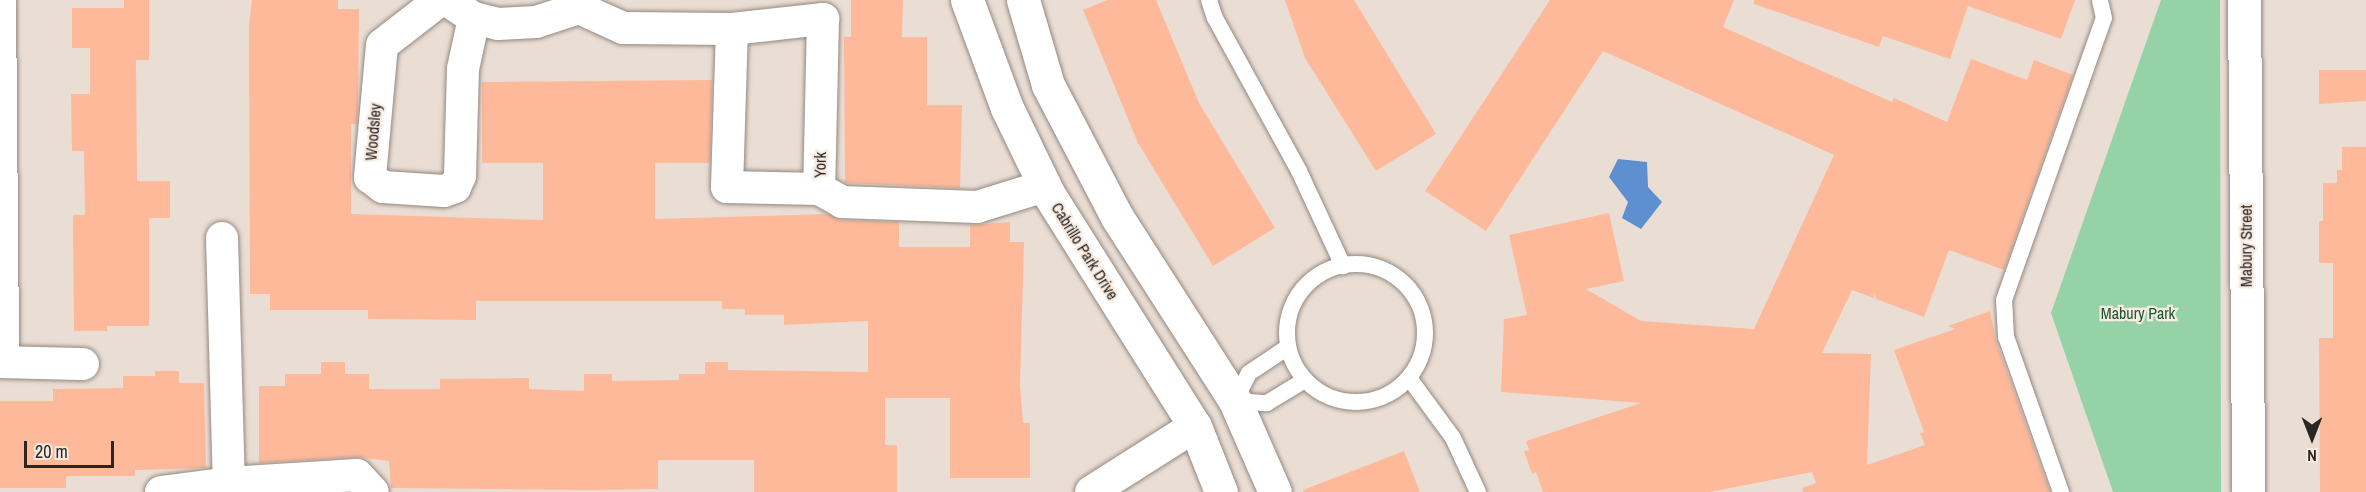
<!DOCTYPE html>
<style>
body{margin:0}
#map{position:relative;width:2366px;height:492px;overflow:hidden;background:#eaded4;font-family:"Archivo Narrow",sans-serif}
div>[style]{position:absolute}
.green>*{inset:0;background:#95d2a5}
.water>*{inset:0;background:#5d8fd1}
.building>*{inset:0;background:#feb99b}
.roads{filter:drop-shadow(0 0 2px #948980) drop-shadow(0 0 2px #948980)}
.service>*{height:16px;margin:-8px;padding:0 8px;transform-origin:8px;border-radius:8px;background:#fff}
.service>.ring{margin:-8px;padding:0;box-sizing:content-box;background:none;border:16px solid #fff;border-radius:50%}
.minor>*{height:32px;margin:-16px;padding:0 16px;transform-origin:16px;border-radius:16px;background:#fff}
.tertiary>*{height:33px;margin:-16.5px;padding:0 16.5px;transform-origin:16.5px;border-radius:16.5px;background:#fff}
span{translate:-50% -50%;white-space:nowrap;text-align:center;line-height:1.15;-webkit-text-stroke:4.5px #f7ebe1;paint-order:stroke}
.street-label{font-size:16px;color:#2b2623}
.park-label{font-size:16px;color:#1b5530}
.north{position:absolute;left:2282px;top:408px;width:60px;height:60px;-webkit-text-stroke:4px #f7ebe1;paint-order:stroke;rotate:180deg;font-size:16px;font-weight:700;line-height:24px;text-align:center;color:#2b2623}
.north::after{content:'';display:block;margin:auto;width:21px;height:27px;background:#2b2623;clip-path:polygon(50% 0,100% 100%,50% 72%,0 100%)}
.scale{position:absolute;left:24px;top:441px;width:90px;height:27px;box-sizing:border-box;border:3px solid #2b2623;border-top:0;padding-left:8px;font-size:18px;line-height:21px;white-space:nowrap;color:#2b2623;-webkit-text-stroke:4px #f7ebe1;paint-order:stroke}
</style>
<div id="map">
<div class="green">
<i style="clip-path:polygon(2161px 0,2220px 0,2221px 492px,2113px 492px,2051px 313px)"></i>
</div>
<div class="water">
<i style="clip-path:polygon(1618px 159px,1647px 162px,1648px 187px,1662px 202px,1641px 229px,1622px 218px,1628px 202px,1609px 177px)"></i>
</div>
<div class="building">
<i style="clip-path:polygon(124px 0,149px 0,149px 60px,136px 60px,137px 181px,170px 181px,170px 218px,149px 218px,149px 326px,107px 326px,107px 331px,74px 331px,73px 215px,85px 215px,84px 151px,72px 151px,71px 94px,90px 94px,90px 48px,72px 48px,72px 8px,124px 8px)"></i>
<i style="clip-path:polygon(252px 0,338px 0,338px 9px,359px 9px,358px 109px,357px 124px,351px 124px,351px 214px,543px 220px,543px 163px,482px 163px,482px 82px,712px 80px,710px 163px,655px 163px,655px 219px,827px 214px,841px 220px,899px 222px,899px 247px,970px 247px,970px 225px,1010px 222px,1010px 242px,1024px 242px,1020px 385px,1023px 423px,1030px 423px,1030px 478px,950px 478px,950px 398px,885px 398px,885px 445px,897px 445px,897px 492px,754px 492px,754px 460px,658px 460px,658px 489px,591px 490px,391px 488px,389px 461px,356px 457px,259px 463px,259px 386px,285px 386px,285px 374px,321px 374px,321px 362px,345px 362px,345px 374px,369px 374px,369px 389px,440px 389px,440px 379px,529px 378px,529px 389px,584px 391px,584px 374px,612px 374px,612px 381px,679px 380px,679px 374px,705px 374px,705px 362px,728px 362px,728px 370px,868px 372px,868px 321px,784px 325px,784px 315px,745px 315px,745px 309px,722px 309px,722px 301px,476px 301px,476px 320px,368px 319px,368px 310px,270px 310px,270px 294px,250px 294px,249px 26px)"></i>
<i style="clip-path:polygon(851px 0,903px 0,902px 37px,927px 37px,927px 105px,962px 105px,960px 188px,845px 183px,844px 37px,851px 37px)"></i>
<i style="clip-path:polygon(1107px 0,1156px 0,1199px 103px,1275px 228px,1213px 266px,1138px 143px,1083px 10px)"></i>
<i style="clip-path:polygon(1285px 0,1354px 0,1436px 134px,1376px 171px,1305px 58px)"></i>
<i style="clip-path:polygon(1550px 0,1734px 0,1723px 27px,1892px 102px,1894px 98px,1947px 122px,1971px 59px,2027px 80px,2034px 60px,2073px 75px,2004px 270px,1949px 250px,1924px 317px,1876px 299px,1874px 293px,1874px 298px,1852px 290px,1822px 353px,1871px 354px,1867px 465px,1925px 445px,1920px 433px,1924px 432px,1894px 350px,1955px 329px,1948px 326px,1990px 311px,1996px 341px,2050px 492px,1803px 492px,1802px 488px,1816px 483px,1812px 472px,1710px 492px,1543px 492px,1536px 472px,1532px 474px,1524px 451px,1529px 450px,1526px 441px,1641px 403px,1501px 392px,1504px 319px,1527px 315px,1509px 235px,1609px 213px,1624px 281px,1586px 289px,1641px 321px,1754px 329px,1834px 155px,1603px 51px,1486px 231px,1425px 191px)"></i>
<i style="clip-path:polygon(1754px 0,2075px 0,2061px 39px,1968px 6px,1950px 59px,1883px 36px,1879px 47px,1754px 4px)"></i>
<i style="clip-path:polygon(2319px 70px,2366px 70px,2366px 101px,2319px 104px)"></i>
<i style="clip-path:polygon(2342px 147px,2366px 147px,2366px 492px,2320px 492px,2319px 338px,2333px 338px,2333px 263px,2319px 263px,2319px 221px,2323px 221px,2323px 183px,2337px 183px,2337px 170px,2342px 170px)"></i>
<i style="clip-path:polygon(155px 371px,179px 371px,179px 383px,204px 383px,206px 468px,135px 470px,135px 476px,66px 476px,66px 488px,0 488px,0 401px,53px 401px,53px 389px,123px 388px,123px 376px,155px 376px)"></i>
<i style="clip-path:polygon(1404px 451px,1420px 492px,1303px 492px,1303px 490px)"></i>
</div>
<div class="roads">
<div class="service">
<i style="left:1209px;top:0;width:19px;rotate:72deg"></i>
<i style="left:1215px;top:18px;width:175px;rotate:61.2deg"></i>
<i style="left:1299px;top:171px;width:105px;rotate:65.1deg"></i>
<i class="ring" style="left:1287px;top:264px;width:122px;height:122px"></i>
<i style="left:1288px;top:347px;width:47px;rotate:146.3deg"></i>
<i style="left:1249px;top:373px;width:31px;rotate:117deg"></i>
<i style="left:1235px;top:401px;width:32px;rotate:4deg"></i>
<i style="left:1267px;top:403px;width:44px;rotate:-31.2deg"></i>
<i style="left:1409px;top:378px;width:74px;rotate:53.7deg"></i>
<i style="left:1453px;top:438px;width:60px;rotate:65.2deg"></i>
<i style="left:2061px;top:492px;width:164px;rotate:-109.5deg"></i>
<i style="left:2006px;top:337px;width:37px;rotate:-93deg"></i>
<i style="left:2004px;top:300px;width:299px;rotate:-70.5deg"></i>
<i style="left:2104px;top:18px;width:18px;rotate:-103deg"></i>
</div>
<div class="minor">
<i style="left:0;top:0;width:362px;rotate:89.5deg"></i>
<i style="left:440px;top:0;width:73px;rotate:142.2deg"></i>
<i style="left:382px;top:45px;width:133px;rotate:95.2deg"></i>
<i style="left:370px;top:177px;width:16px;rotate:38deg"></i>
<i style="left:383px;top:187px;width:61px;rotate:3.8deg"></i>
<i style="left:444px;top:191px;width:12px;rotate:-20deg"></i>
<i style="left:455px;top:187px;width:12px;rotate:-66deg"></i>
<i style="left:460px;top:176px;width:107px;rotate:-88.4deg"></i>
<i style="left:463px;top:69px;width:52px;rotate:-77.8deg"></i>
<i style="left:447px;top:0;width:32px;rotate:34deg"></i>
<i style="left:474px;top:18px;width:25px;rotate:14deg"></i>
<i style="left:498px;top:24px;width:38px;rotate:-3deg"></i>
<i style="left:536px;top:22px;width:45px;rotate:-18deg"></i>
<i style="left:579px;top:8px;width:48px;rotate:24.4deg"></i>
<i style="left:623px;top:28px;width:109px;rotate:0.5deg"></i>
<i style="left:732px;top:29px;width:92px;rotate:-6.3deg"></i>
<i style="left:823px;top:19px;width:170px;rotate:91.3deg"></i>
<i style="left:819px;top:189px;width:92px;rotate:-178.8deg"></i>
<i style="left:727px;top:187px;width:158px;rotate:-88.2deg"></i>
<i style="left:819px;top:189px;width:26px;rotate:29deg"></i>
<i style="left:842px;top:202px;width:135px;rotate:2.1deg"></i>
<i style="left:977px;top:207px;width:71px;rotate:-17.2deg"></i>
<i style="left:222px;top:238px;width:245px;rotate:88.4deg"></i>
<i style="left:0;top:362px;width:83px;rotate:1.4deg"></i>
<i style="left:161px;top:492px;width:69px;rotate:-7.5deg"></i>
<i style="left:229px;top:483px;width:128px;rotate:-3.6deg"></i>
<i style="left:357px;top:475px;width:23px;rotate:47deg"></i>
<i style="left:1091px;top:492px;width:123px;rotate:-32.4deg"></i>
</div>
<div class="tertiary">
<i style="left:967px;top:0;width:115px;rotate:69.7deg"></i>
<i style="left:1007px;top:108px;width:94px;rotate:64.2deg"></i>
<i style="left:1048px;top:193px;width:275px;rotate:57.8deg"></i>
<i style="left:1195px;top:426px;width:71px;rotate:68.5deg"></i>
<i style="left:1023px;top:0;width:89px;rotate:73.6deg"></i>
<i style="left:1048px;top:85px;width:149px;rotate:62.4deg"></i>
<i style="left:1117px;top:217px;width:219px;rotate:57.3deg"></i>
<i style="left:1235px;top:401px;width:99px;rotate:66.3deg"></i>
<i style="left:2244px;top:0;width:492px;rotate:89.5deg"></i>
</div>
</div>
<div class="street-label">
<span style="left:373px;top:132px;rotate:-85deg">Woodsley</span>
<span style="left:820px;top:165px;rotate:-89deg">York</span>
<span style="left:2246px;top:246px;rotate:-90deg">Mabury Street</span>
<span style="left:1085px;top:251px;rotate:58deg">Cabrillo Park Drive</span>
</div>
<div class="park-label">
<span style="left:2138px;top:313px">Mabury Park</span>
</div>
<div class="north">N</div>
<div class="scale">20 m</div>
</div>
